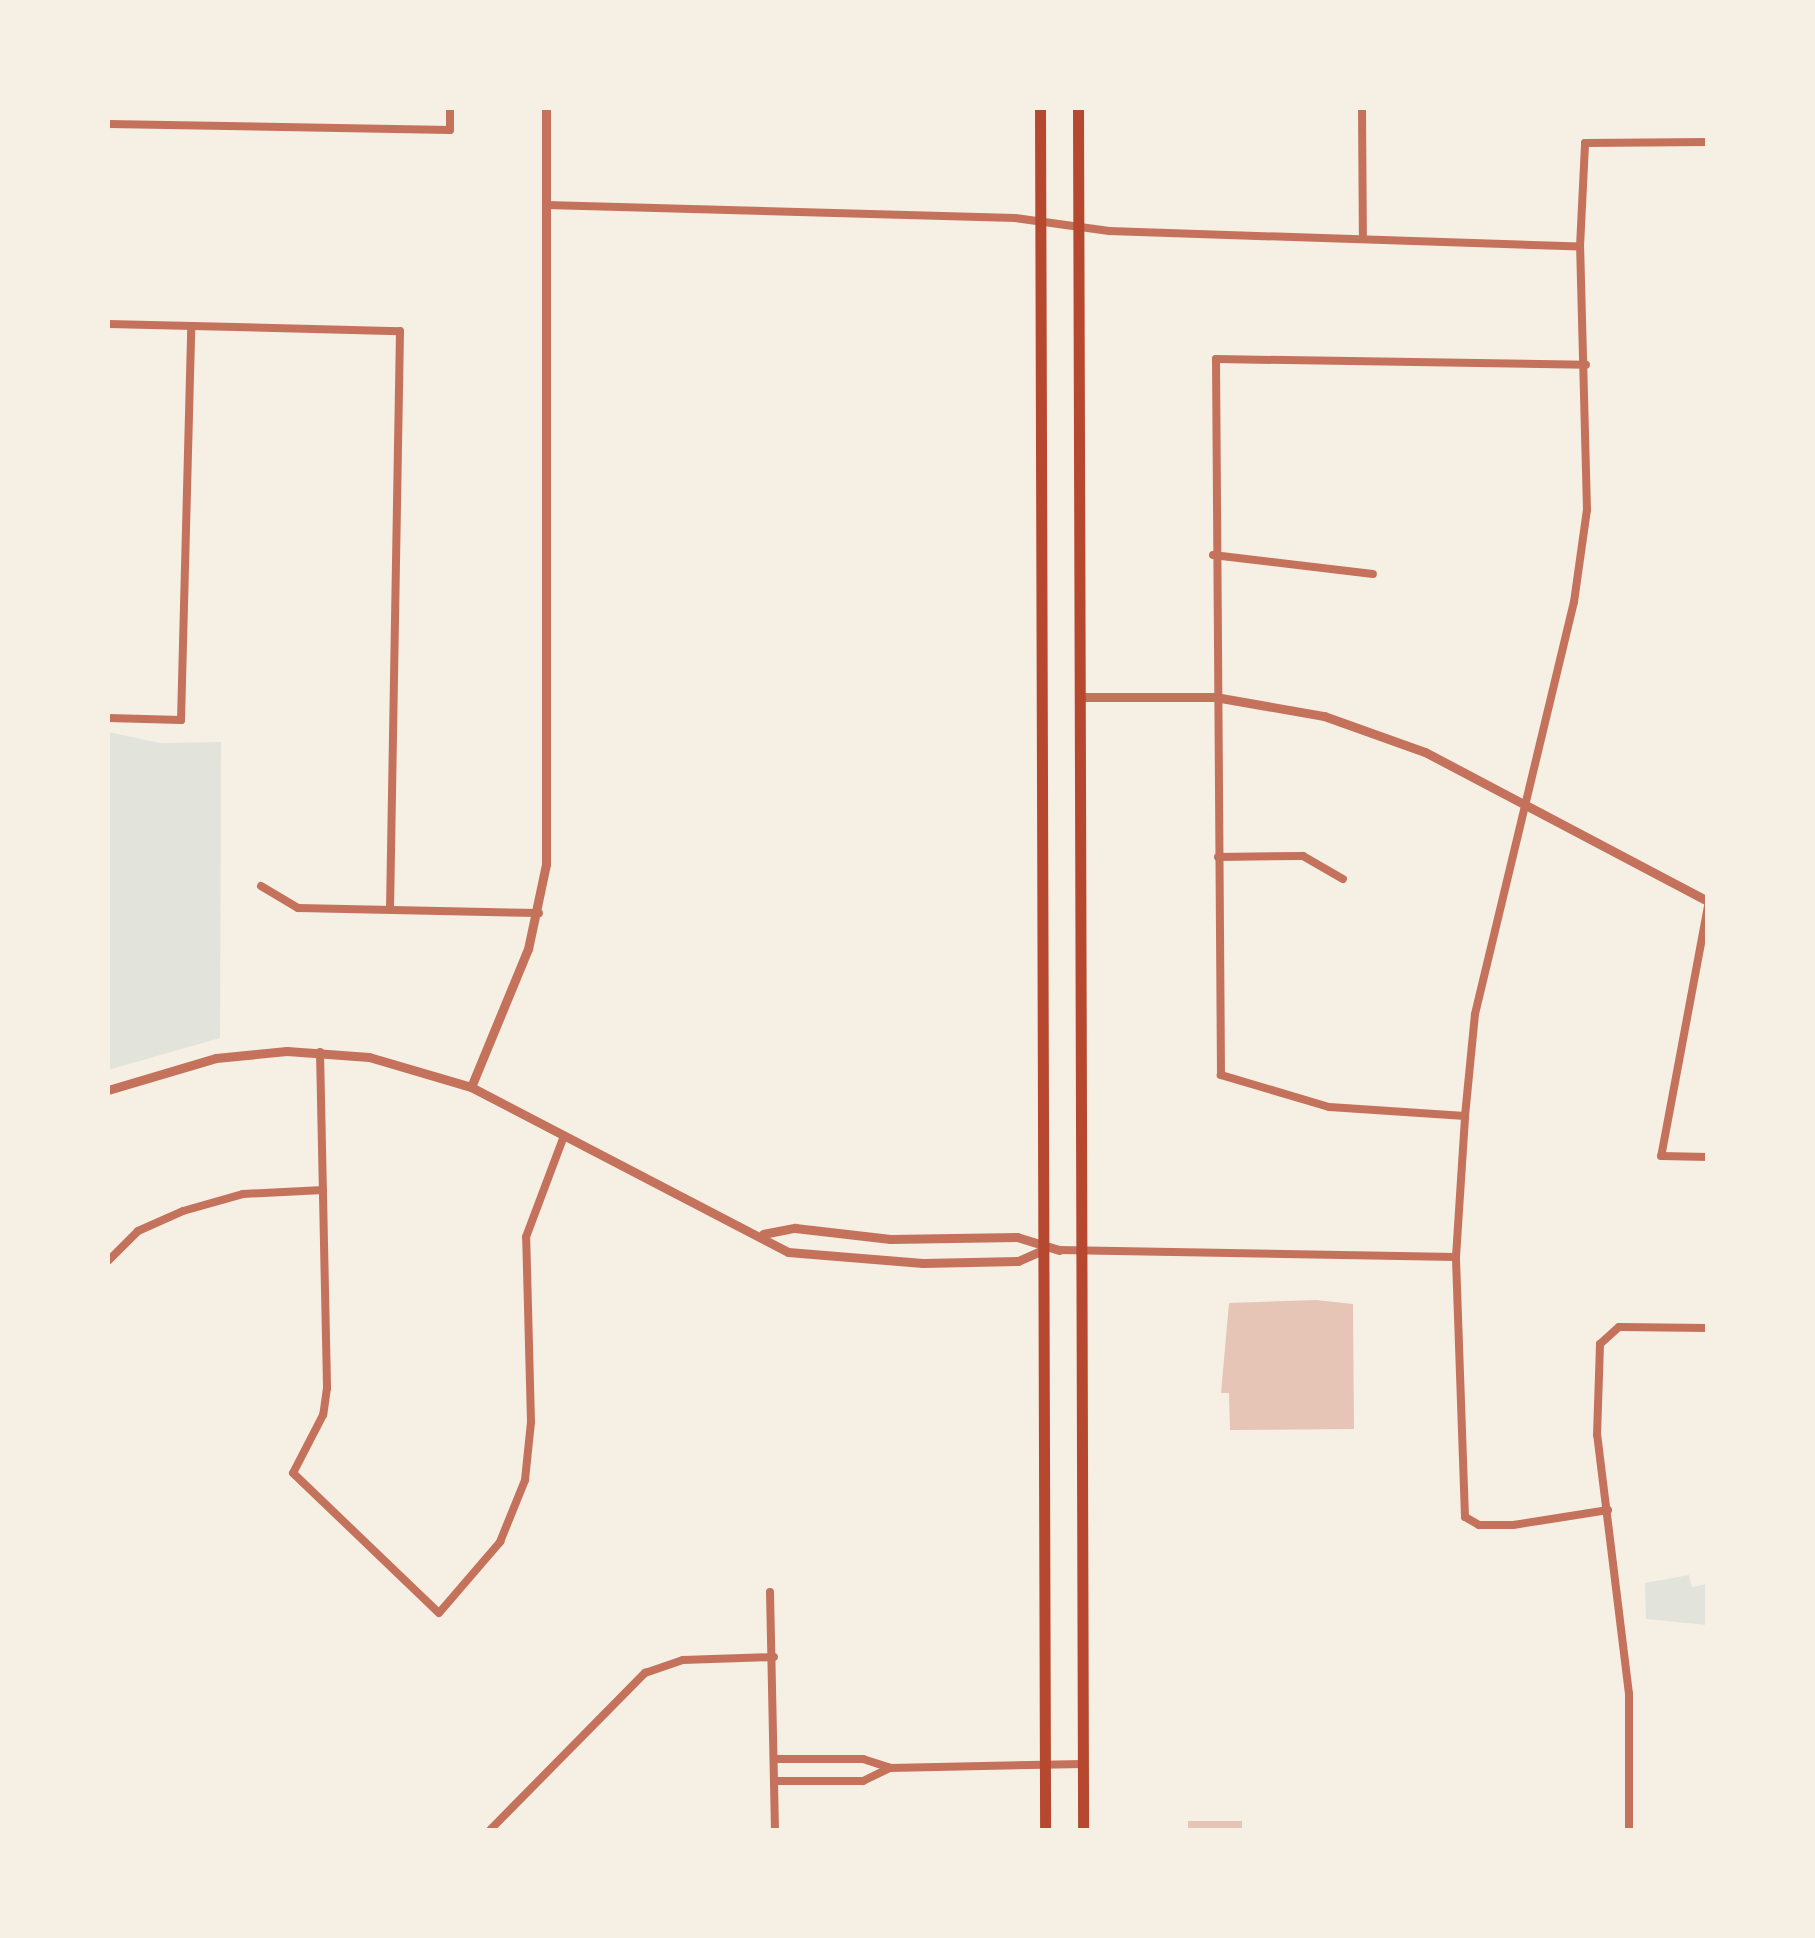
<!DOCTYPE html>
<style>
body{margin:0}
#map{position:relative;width:1815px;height:1938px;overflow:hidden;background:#f6efe4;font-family:Ubuntu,sans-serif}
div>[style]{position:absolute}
.green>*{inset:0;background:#e2e4dc}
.building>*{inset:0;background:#e6c5b7}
.minor>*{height:8px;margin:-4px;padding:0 4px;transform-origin:4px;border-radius:4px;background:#c5725c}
.tertiary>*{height:9px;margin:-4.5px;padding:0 4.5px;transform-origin:4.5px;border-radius:4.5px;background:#c5725c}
.primary>*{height:11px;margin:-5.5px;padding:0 5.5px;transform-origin:5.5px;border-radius:5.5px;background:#b5482f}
span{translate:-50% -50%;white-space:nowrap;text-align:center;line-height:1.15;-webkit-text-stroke:9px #f6efe4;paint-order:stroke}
.frame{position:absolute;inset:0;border:110px solid #f6efe4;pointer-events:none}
</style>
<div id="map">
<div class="green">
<i style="clip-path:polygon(108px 732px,160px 743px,221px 742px,220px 1038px,108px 1070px)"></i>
<i style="clip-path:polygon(1689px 1575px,1692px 1587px,1707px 1584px,1707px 1625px,1646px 1619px,1645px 1583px)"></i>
</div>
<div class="building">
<i style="clip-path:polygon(1316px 1300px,1353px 1304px,1354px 1429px,1230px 1430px,1229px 1393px,1221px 1393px,1229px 1303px)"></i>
<i style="clip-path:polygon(1188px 1821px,1242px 1821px,1242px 1830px,1188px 1830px)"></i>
</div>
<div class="minor">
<i style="left:1362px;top:108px;width:129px;rotate:89.6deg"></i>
<i style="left:108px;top:124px;width:342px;rotate:1deg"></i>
<i style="left:450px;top:130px;width:22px;rotate:-90deg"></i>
<i style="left:546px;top:205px;width:469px;rotate:1.6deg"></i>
<i style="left:1015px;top:218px;width:95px;rotate:7.9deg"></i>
<i style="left:1109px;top:231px;width:471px;rotate:1.9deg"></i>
<i style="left:108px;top:324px;width:292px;rotate:1.4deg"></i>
<i style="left:400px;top:331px;width:577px;rotate:90.99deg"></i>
<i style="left:1213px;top:555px;width:161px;rotate:6.8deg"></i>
<i style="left:108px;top:718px;width:73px;rotate:1.6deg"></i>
<i style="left:181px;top:720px;width:394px;rotate:-88.5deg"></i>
<i style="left:1218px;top:857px;width:85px;rotate:-0.7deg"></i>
<i style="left:1303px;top:856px;width:46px;rotate:29.9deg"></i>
<i style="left:261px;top:886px;width:43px;rotate:30.7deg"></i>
<i style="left:298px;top:908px;width:241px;rotate:1.2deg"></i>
<i style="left:1708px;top:906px;width:254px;rotate:100.6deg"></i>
<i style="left:1661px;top:1156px;width:47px;rotate:1.2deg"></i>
<i style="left:320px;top:1052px;width:336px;rotate:88.8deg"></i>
<i style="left:327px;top:1388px;width:27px;rotate:98deg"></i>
<i style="left:323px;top:1415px;width:65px;rotate:117.3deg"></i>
<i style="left:293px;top:1473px;width:202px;rotate:43.8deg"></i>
<i style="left:439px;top:1613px;width:94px;rotate:-49.3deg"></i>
<i style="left:500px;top:1542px;width:67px;rotate:-68deg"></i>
<i style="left:525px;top:1480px;width:58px;rotate:-84.1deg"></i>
<i style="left:531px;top:1422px;width:185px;rotate:-91.5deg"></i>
<i style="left:526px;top:1237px;width:108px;rotate:-69.4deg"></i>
<i style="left:1465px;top:1116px;width:136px;rotate:-176.2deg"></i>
<i style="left:1329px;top:1107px;width:113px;rotate:-163.5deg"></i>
<i style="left:1221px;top:1075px;width:716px;rotate:-90.4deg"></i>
<i style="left:1216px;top:359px;width:370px;rotate:0.9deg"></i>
<i style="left:1059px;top:1250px;width:397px;rotate:1deg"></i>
<i style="left:108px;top:1261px;width:42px;rotate:-45deg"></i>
<i style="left:138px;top:1231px;width:49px;rotate:-24deg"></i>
<i style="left:183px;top:1211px;width:62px;rotate:-15.8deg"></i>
<i style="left:243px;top:1194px;width:80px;rotate:-2.9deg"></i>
<i style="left:1608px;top:1510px;width:96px;rotate:171deg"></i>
<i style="left:1513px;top:1525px;width:34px;rotate:180deg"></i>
<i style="left:1479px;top:1525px;width:16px;rotate:-150deg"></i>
<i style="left:1465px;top:1517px;width:260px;rotate:-92deg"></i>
<i style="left:1456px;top:1257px;width:141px;rotate:-86.3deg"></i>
<i style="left:1465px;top:1116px;width:102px;rotate:-84.4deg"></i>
<i style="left:1475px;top:1014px;width:424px;rotate:-76.5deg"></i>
<i style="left:1574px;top:602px;width:93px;rotate:-82deg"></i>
<i style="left:1587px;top:510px;width:263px;rotate:-91.5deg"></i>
<i style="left:1580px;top:247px;width:104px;rotate:-87.2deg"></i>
<i style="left:1585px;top:143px;width:123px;rotate:-0.5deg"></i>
<i style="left:770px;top:1592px;width:238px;rotate:88.8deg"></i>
<i style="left:776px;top:1759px;width:87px"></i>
<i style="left:863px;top:1759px;width:28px;rotate:18deg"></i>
<i style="left:890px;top:1768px;width:193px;rotate:-1.2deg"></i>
<i style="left:775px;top:1781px;width:88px"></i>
<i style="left:863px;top:1781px;width:30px;rotate:-26deg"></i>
<i style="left:490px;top:1830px;width:221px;rotate:-45.4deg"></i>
<i style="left:645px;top:1673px;width:40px;rotate:-18.9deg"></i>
<i style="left:683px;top:1660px;width:91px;rotate:-1.9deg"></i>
<i style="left:1629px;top:1830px;width:136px;rotate:-90deg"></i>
<i style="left:1629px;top:1694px;width:261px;rotate:-97deg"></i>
<i style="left:1597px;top:1435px;width:91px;rotate:-88.1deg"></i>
<i style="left:1600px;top:1344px;width:25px;rotate:-42deg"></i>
<i style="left:1619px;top:1327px;width:89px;rotate:0.6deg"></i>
</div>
<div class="tertiary">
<i style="left:1081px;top:697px;width:134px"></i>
<i style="left:1215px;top:697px;width:111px;rotate:9.9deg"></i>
<i style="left:1324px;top:716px;width:107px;rotate:19.6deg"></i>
<i style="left:1425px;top:752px;width:320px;rotate:27.8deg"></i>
<i style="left:471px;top:1087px;width:149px;rotate:-67.6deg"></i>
<i style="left:528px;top:949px;width:87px;rotate:-78deg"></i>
<i style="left:546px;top:864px;width:756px;rotate:-90deg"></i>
<i style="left:108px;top:1090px;width:113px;rotate:-16.5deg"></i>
<i style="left:216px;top:1058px;width:71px;rotate:-5.6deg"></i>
<i style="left:287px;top:1051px;width:82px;rotate:4.2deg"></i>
<i style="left:369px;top:1057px;width:106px;rotate:16.4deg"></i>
<i style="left:471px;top:1087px;width:357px;rotate:27.5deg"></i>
<i style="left:788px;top:1252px;width:135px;rotate:4.7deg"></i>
<i style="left:923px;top:1263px;width:95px;rotate:-1.2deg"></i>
<i style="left:1018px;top:1261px;width:27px;rotate:-24deg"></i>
<i style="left:763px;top:1234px;width:33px;rotate:-11deg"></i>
<i style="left:795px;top:1228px;width:96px;rotate:6.6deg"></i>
<i style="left:890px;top:1239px;width:127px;rotate:-0.9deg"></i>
<i style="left:1017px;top:1237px;width:44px;rotate:17.2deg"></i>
</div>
<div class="primary">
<i style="left:1040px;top:108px;width:1722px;rotate:89.83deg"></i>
<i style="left:1078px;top:108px;width:1722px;rotate:89.83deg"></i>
</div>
<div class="frame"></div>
</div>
